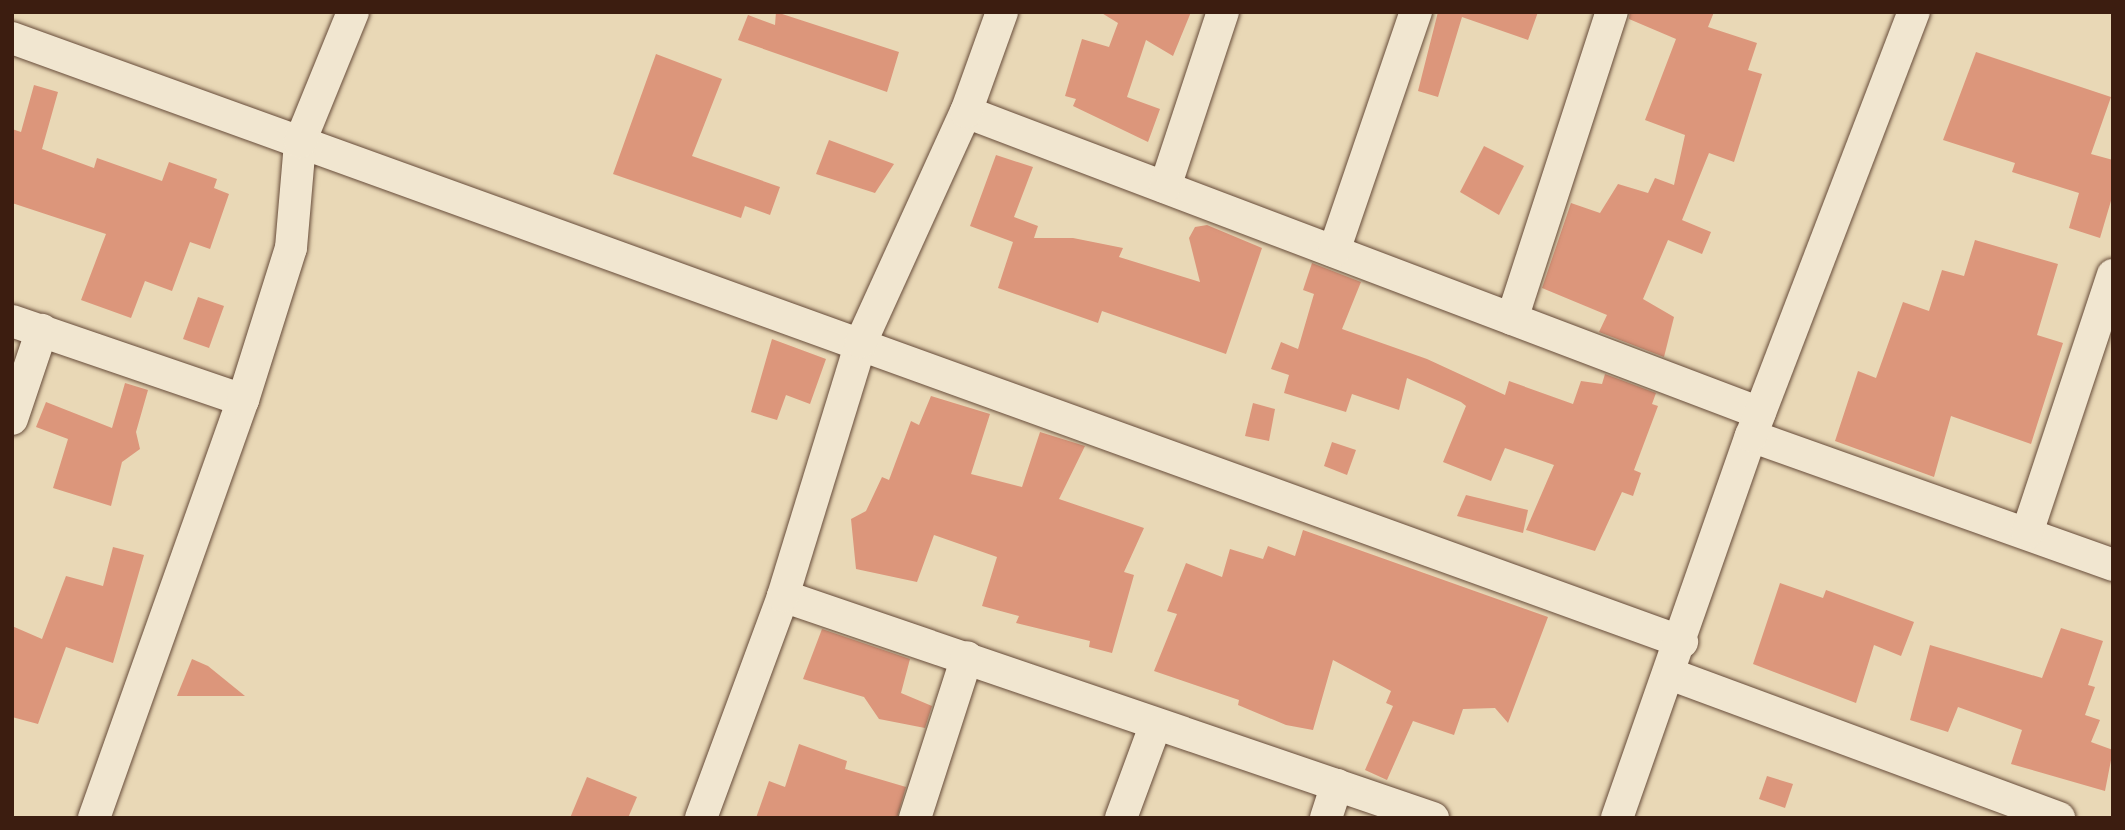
<!DOCTYPE html>
<style>
body{margin:0}
#map{position:relative;width:2125px;height:830px;overflow:hidden;background:#e9d8b6;font-family:"Libre Bodoni",serif}
div>[style]{position:absolute}
.building>*{inset:0;background:#dc967b}
.roads{filter:drop-shadow(0 0 2px #674c3a) drop-shadow(0 0 2px #674c3a)}
.minor>*{height:32px;margin:-16px;padding:0 16px;transform-origin:16px;border-radius:16px;background:#f1e6d0}
span{translate:-50% -50%;white-space:nowrap;text-align:center;line-height:1.15;-webkit-text-stroke:5px #f1e6d0;paint-order:stroke}
.frame{position:absolute;inset:0;border:14px solid #3c1d10;pointer-events:none}
</style>
<div id="map">
<div class="building">
<i style="clip-path:polygon(776px 12px,899px 52px,887px 92px,738px 40px,748px 15px,775px 25px)"></i>
<i style="clip-path:polygon(1100px 12px,1191px 12px,1173px 56px,1146px 40px,1127px 97px,1160px 109px,1148px 142px,1073px 106px,1076px 99px,1065px 96px,1082px 39px,1109px 47px,1118px 23px)"></i>
<i style="clip-path:polygon(1438px 12px,1538px 12px,1528px 40px,1462px 17px,1438px 97px,1418px 91px)"></i>
<i style="clip-path:polygon(1630px 12px,1714px 12px,1708px 27px,1757px 43px,1748px 70px,1762px 74px,1734px 162px,1709px 153px,1682px 220px,1711px 232px,1702px 254px,1668px 240px,1643px 299px,1674px 317px,1664px 357px,1599px 332px,1607px 315px,1542px 288px,1571px 203px,1600px 213px,1618px 184px,1648px 193px,1655px 178px,1674px 185px,1685px 135px,1645px 120px,1676px 39px,1629px 19px)"></i>
<i style="clip-path:polygon(1976px 52px,2111px 97px,2091px 154px,2113px 160px,2113px 194px,2100px 238px,2069px 228px,2079px 193px,2012px 172px,2015px 163px,1943px 140px)"></i>
<i style="clip-path:polygon(656px 54px,722px 79px,692px 156px,780px 187px,770px 215px,745px 206px,741px 218px,613px 174px)"></i>
<i style="clip-path:polygon(34px 85px,58px 92px,42px 149px,94px 168px,97px 158px,162px 181px,169px 162px,217px 179px,214px 188px,229px 194px,210px 249px,190px 242px,172px 291px,145px 281px,131px 318px,81px 300px,106px 234px,12px 203px,12px 129px,21px 132px)"></i>
<i style="clip-path:polygon(829px 140px,894px 164px,875px 193px,816px 174px)"></i>
<i style="clip-path:polygon(1484px 146px,1524px 166px,1499px 215px,1460px 192px)"></i>
<i style="clip-path:polygon(996px 155px,1033px 167px,1014px 217px,1038px 226px,1034px 238px,1073px 238px,1123px 248px,1119px 257px,1200px 282px,1189px 238px,1195px 227px,1207px 225px,1262px 248px,1226px 354px,1102px 311px,1098px 323px,998px 288px,1013px 242px,970px 226px)"></i>
<i style="clip-path:polygon(1975px 240px,2058px 264px,2037px 335px,2063px 343px,2031px 444px,1951px 416px,1934px 477px,1835px 441px,1858px 371px,1876px 378px,1903px 302px,1929px 311px,1942px 270px,1964px 276px)"></i>
<i style="clip-path:polygon(1312px 263px,1361px 282px,1342px 329px,1427px 359px,1505px 395px,1509px 381px,1573px 404px,1581px 381px,1602px 384px,1605px 374px,1656px 393px,1652px 404px,1658px 406px,1634px 470px,1641px 473px,1633px 496px,1622px 492px,1595px 551px,1526px 530px,1554px 465px,1505px 448px,1491px 481px,1443px 462px,1466px 406px,1461px 402px,1407px 378px,1399px 410px,1352px 394px,1346px 412px,1284px 393px,1289px 375px,1271px 369px,1281px 342px,1298px 349px,1314px 294px,1303px 290px)"></i>
<i style="clip-path:polygon(198px 297px,224px 306px,209px 348px,183px 339px)"></i>
<i style="clip-path:polygon(772px 339px,826px 359px,810px 404px,786px 395px,777px 420px,751px 412px)"></i>
<i style="clip-path:polygon(125px 383px,148px 390px,136px 432px,140px 449px,122px 462px,111px 506px,53px 488px,68px 439px,36px 427px,46px 402px,112px 428px)"></i>
<i style="clip-path:polygon(931px 396px,990px 414px,971px 474px,1022px 487px,1040px 432px,1085px 446px,1059px 499px,1144px 528px,1124px 572px,1134px 575px,1112px 653px,1089px 647px,1090px 641px,1016px 623px,1019px 616px,982px 606px,997px 557px,934px 535px,917px 582px,856px 569px,851px 519px,866px 511px,882px 477px,889px 480px,911px 421px,919px 425px)"></i>
<i style="clip-path:polygon(1253px 403px,1275px 409px,1269px 441px,1245px 436px)"></i>
<i style="clip-path:polygon(1332px 442px,1356px 450px,1347px 475px,1324px 466px)"></i>
<i style="clip-path:polygon(1466px 495px,1528px 510px,1523px 533px,1457px 516px)"></i>
<i style="clip-path:polygon(1303px 530px,1548px 617px,1508px 723px,1495px 708px,1463px 709px,1454px 735px,1413px 721px,1387px 780px,1365px 770px,1393px 706px,1386px 703px,1391px 691px,1333px 660px,1313px 730px,1286px 725px,1238px 705px,1239px 700px,1154px 671px,1177px 614px,1167px 611px,1186px 563px,1222px 577px,1230px 549px,1263px 559px,1268px 546px,1295px 556px)"></i>
<i style="clip-path:polygon(113px 547px,144px 555px,113px 663px,66px 647px,38px 724px,12px 717px,12px 626px,42px 639px,66px 576px,103px 586px)"></i>
<i style="clip-path:polygon(1780px 583px,1823px 598px,1826px 590px,1914px 622px,1901px 656px,1874px 645px,1856px 703px,1753px 664px)"></i>
<i style="clip-path:polygon(2061px 628px,2103px 641px,2088px 685px,2095px 687px,2085px 715px,2100px 720px,2091px 742px,2113px 750px,2105px 791px,2011px 764px,2022px 730px,1958px 707px,1948px 732px,1910px 720px,1930px 645px,2042px 678px)"></i>
<i style="clip-path:polygon(822px 629px,910px 659px,901px 693px,932px 706px,925px 728px,879px 719px,864px 697px,803px 679px)"></i>
<i style="clip-path:polygon(192px 659px,208px 666px,245px 696px,177px 696px)"></i>
<i style="clip-path:polygon(799px 744px,847px 761px,845px 769px,906px 787px,897px 818px,756px 818px,769px 781px,785px 787px)"></i>
<i style="clip-path:polygon(1767px 776px,1793px 784px,1785px 808px,1759px 799px)"></i>
<i style="clip-path:polygon(587px 777px,637px 797px,628px 818px,570px 818px)"></i>
</div>
<div class="roads">
<div class="minor">
<i style="left:12px;top:38px;width:1776px;rotate:19.88deg"></i>
<i style="left:966px;top:112px;width:849px;rotate:20.76deg"></i>
<i style="left:1165px;top:187px;width:184px;rotate:-71.7deg"></i>
<i style="left:1334px;top:251px;width:253px;rotate:-71.1deg"></i>
<i style="left:1512px;top:319px;width:323px;rotate:-72deg"></i>
<i style="left:12px;top:321px;width:244px;rotate:18.9deg"></i>
<i style="left:12px;top:419px;width:94px;rotate:-71.4deg"></i>
<i style="left:1751px;top:436px;width:384px;rotate:19.6deg"></i>
<i style="left:2027px;top:533px;width:272px;rotate:-71.6deg"></i>
<i style="left:783px;top:596px;width:687px;rotate:18.86deg"></i>
<i style="left:1670px;top:674px;width:415px;rotate:20.3deg"></i>
<i style="left:94px;top:818px;width:444px;rotate:-70.4deg"></i>
<i style="left:243px;top:400px;width:159px;rotate:-72.5deg"></i>
<i style="left:291px;top:248px;width:106px;rotate:-85.1deg"></i>
<i style="left:300px;top:142px;width:140px;rotate:-67.8deg"></i>
<i style="left:701px;top:818px;width:237px;rotate:-69.7deg"></i>
<i style="left:783px;top:596px;width:266px;rotate:-72.9deg"></i>
<i style="left:861px;top:342px;width:253px;rotate:-65.5deg"></i>
<i style="left:966px;top:112px;width:106px;rotate:-70.2deg"></i>
<i style="left:915px;top:818px;width:169px;rotate:-72.1deg"></i>
<i style="left:1121px;top:818px;width:98px;rotate:-69.7deg"></i>
<i style="left:1326px;top:818px;width:35px;rotate:-72deg"></i>
<i style="left:1617px;top:818px;width:405px;rotate:-70.7deg"></i>
<i style="left:1751px;top:436px;width:454px;rotate:-69deg"></i>
</div>
</div>
<div class="frame"></div>
</div>
